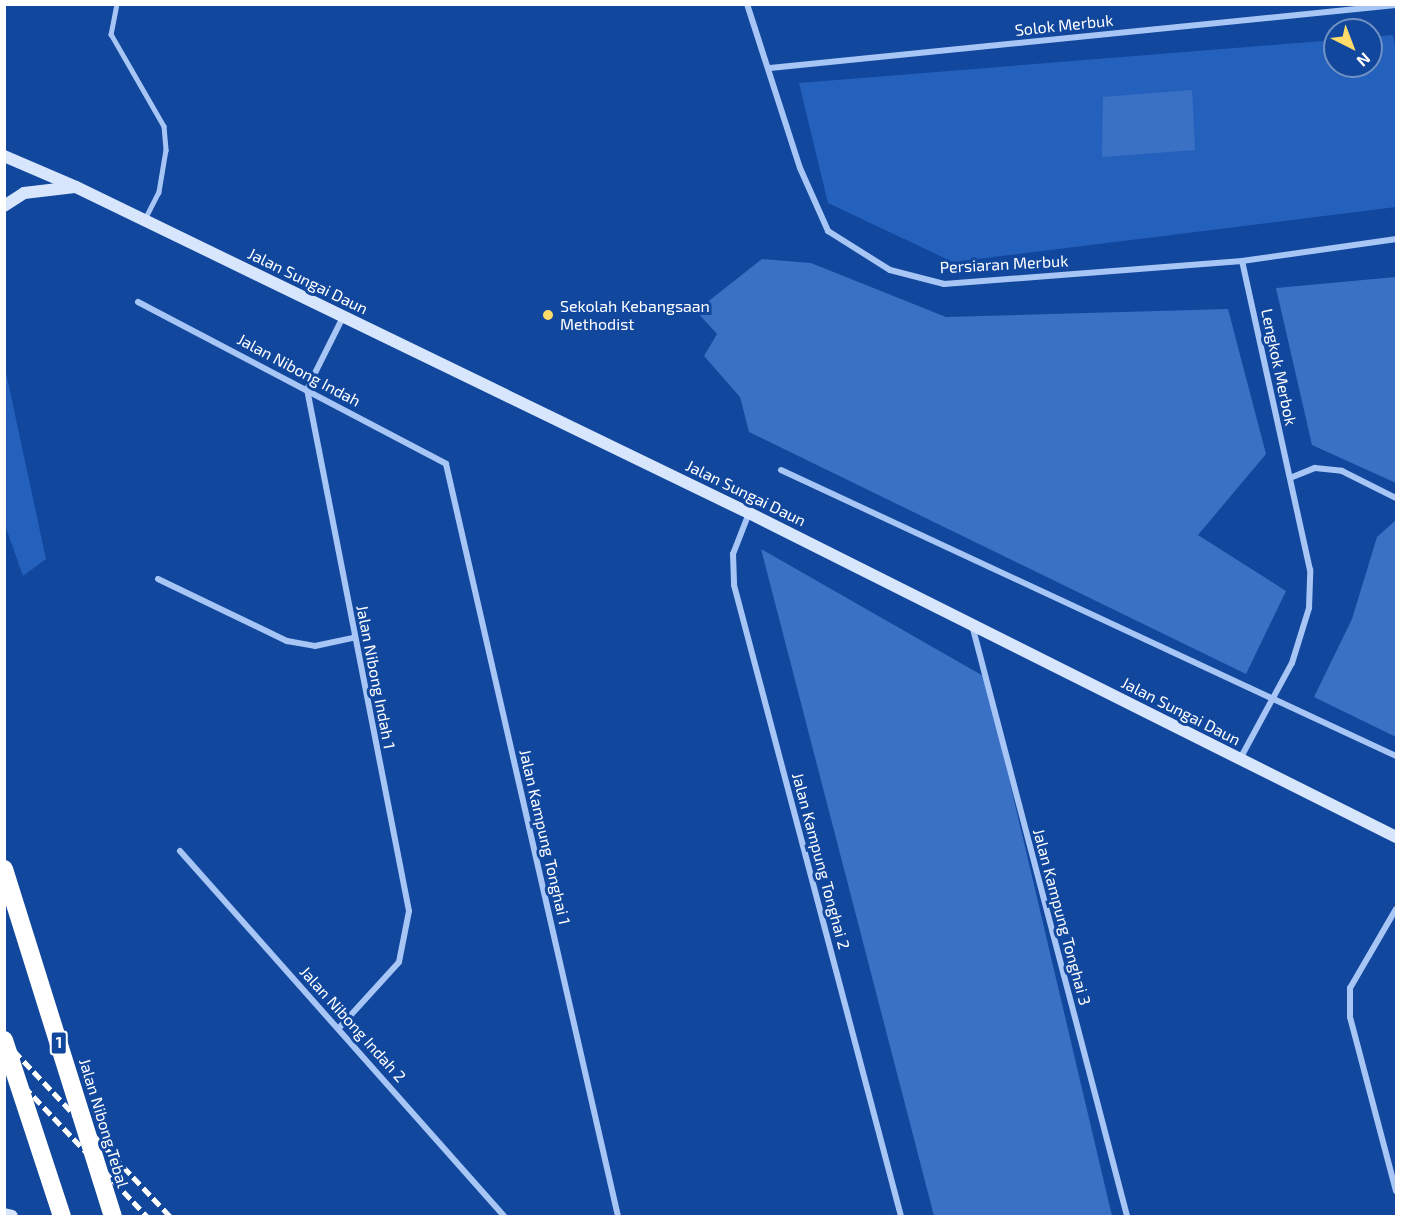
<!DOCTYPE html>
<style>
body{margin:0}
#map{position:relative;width:1401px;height:1221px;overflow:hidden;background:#11479d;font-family:"Exo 2",sans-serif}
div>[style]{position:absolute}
.green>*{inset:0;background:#2461bc}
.building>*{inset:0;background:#3a71c5}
.lane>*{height:4.5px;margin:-2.25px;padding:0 2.25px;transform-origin:2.25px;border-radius:2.25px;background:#a7c6f5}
.street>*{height:6px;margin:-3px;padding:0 3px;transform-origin:3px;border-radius:3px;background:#a7c6f5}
.secondary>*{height:12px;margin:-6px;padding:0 6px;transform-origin:6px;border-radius:6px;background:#d7e6fd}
.rail>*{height:4.5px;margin-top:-2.25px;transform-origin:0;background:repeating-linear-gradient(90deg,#fff 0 10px,transparent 0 14.5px)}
.highway-bridge>*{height:18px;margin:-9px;padding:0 9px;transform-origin:9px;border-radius:9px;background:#fff}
.dots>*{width:16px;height:16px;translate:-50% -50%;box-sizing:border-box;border:3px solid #11479d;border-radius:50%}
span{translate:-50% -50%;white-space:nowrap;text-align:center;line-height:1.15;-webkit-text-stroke:6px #11479d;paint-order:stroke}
.shield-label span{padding:2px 4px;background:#11479d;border:2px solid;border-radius:4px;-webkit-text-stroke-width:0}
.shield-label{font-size:15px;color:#fff;font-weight:700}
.street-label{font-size:16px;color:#fff}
.poi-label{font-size:16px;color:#fff}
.left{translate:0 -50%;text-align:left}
.frame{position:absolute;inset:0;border:6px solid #fff;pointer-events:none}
.north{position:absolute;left:1323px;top:18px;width:60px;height:60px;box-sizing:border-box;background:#11479d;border:2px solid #7091c4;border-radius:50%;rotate:138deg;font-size:16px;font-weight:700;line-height:24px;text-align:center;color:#fff}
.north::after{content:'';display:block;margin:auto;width:21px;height:27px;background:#ffdb6a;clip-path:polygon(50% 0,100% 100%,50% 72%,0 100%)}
</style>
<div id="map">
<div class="green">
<i style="clip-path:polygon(1393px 35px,1396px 51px,1396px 207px,953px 262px,828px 203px,799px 83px,1335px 40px,1335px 66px,1371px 66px,1371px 37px)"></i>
<i style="clip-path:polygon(5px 368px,46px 559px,23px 576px,5px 525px)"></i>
</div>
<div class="building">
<i style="clip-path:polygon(1192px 90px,1195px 150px,1102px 157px,1103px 97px)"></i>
<i style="clip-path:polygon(762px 259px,811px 263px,946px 317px,1228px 309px,1266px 454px,1198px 535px,1286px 591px,1246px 674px,749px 432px,740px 397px,704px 356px,717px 334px,696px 311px)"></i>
<i style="clip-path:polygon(1396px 277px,1396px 483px,1312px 445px,1276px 288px)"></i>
<i style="clip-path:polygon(1396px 520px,1396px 737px,1314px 697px,1352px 619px,1377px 537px)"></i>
<i style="clip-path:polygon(761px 549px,985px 677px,1112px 1216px,934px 1216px)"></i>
</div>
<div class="lane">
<i style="left:117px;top:4px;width:31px;rotate:101deg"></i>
<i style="left:111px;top:34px;width:106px;rotate:60.1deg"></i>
<i style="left:164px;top:126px;width:24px;rotate:85deg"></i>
<i style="left:166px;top:150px;width:43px;rotate:99.5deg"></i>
<i style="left:159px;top:192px;width:31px;rotate:117deg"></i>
</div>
<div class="street">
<i style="left:747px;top:4px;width:172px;rotate:72.1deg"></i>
<i style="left:800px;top:168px;width:69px;rotate:66deg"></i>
<i style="left:828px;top:231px;width:73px;rotate:32.2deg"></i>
<i style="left:890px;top:270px;width:56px;rotate:14.5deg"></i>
<i style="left:944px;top:284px;width:299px;rotate:-4.4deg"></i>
<i style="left:1242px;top:261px;width:156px;rotate:-8.1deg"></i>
<i style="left:770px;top:68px;width:629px;rotate:-5.75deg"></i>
<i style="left:138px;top:302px;width:348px;rotate:27.7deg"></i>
<i style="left:446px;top:464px;width:771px;rotate:77.12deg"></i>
<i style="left:781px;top:470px;width:678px;rotate:24.94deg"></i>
<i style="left:1290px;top:478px;width:27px;rotate:-22deg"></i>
<i style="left:1315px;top:468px;width:27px;rotate:6deg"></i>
<i style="left:1342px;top:471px;width:60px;rotate:26.6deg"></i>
<i style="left:749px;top:513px;width:44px;rotate:111.3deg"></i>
<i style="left:733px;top:554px;width:31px;rotate:88deg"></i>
<i style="left:734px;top:585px;width:653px;rotate:75.18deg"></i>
<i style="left:158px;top:579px;width:143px;rotate:25.7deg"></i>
<i style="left:287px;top:641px;width:28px;rotate:10deg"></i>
<i style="left:315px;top:646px;width:40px;rotate:-12deg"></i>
<i style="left:972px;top:625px;width:611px;rotate:75.3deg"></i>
<i style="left:1240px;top:759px;width:109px;rotate:-61.6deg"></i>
<i style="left:1292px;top:663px;width:58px;rotate:-72.8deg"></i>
<i style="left:1309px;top:608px;width:38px;rotate:-88deg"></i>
<i style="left:1310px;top:570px;width:316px;rotate:-102.4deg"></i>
<i style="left:180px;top:851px;width:488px;rotate:48.4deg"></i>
<i style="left:1396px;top:909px;width:91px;rotate:120.2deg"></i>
<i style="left:1350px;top:988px;width:29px;rotate:90deg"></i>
<i style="left:1350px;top:1017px;width:180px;rotate:75.2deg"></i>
<i style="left:339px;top:1028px;width:89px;rotate:-47.7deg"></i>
<i style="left:399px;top:962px;width:52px;rotate:-78.9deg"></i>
<i style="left:409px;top:911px;width:532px;rotate:-101.06deg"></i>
<i style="left:307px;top:389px;width:80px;rotate:-63.4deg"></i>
</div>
<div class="secondary">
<i style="left:4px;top:156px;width:78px;rotate:23.3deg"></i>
<i style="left:76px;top:187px;width:748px;rotate:25.85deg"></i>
<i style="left:749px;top:513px;width:724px;rotate:26.6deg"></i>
<i style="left:4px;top:206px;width:24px;rotate:-33deg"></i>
<i style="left:24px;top:193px;width:51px;rotate:-6.7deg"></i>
<i style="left:4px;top:1214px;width:8px;rotate:14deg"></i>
</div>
<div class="rail">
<i style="left:4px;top:1040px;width:242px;rotate:46.7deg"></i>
<i style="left:4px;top:1065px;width:208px;rotate:46.6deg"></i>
</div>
<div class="highway-bridge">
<i style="left:4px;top:869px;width:364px;rotate:72.6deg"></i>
<i style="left:4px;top:1040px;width:185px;rotate:71.8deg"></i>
</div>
<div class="dots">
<i style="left:548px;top:315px;background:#ffdb6a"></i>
</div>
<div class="shield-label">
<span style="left:59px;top:1043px">1</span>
</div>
<div class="street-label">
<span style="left:1064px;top:25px;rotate:-6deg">Solok Merbuk</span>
<span style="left:1004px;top:264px;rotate:-3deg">Persiaran Merbuk</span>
<span style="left:308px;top:281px;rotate:26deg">Jalan Sungai Daun</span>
<span style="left:1279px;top:367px;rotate:78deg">Lengkok Merbok</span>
<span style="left:299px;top:370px;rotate:28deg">Jalan Nibong Indah</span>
<span style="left:746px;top:493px;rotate:26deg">Jalan Sungai Daun</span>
<span style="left:376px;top:677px;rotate:79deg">Jalan Nibong Indah 1</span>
<span style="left:1181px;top:711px;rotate:27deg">Jalan Sungai Daun</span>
<span style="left:545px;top:837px;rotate:77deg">Jalan Kampung Tonghai 1</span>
<span style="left:821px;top:861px;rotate:75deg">Jalan Kampung Tonghai 2</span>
<span style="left:1062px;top:917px;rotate:75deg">Jalan Kampung Tonghai 3</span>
<span style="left:353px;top:1024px;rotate:48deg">Jalan Nibong Indah 2</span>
<span style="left:104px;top:1123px;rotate:73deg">Jalan Nibong Tebal</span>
</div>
<div class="poi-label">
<span class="left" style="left:560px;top:315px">Sekolah Kebangsaan<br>Methodist</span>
</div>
<div class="frame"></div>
<div class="north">N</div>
</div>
